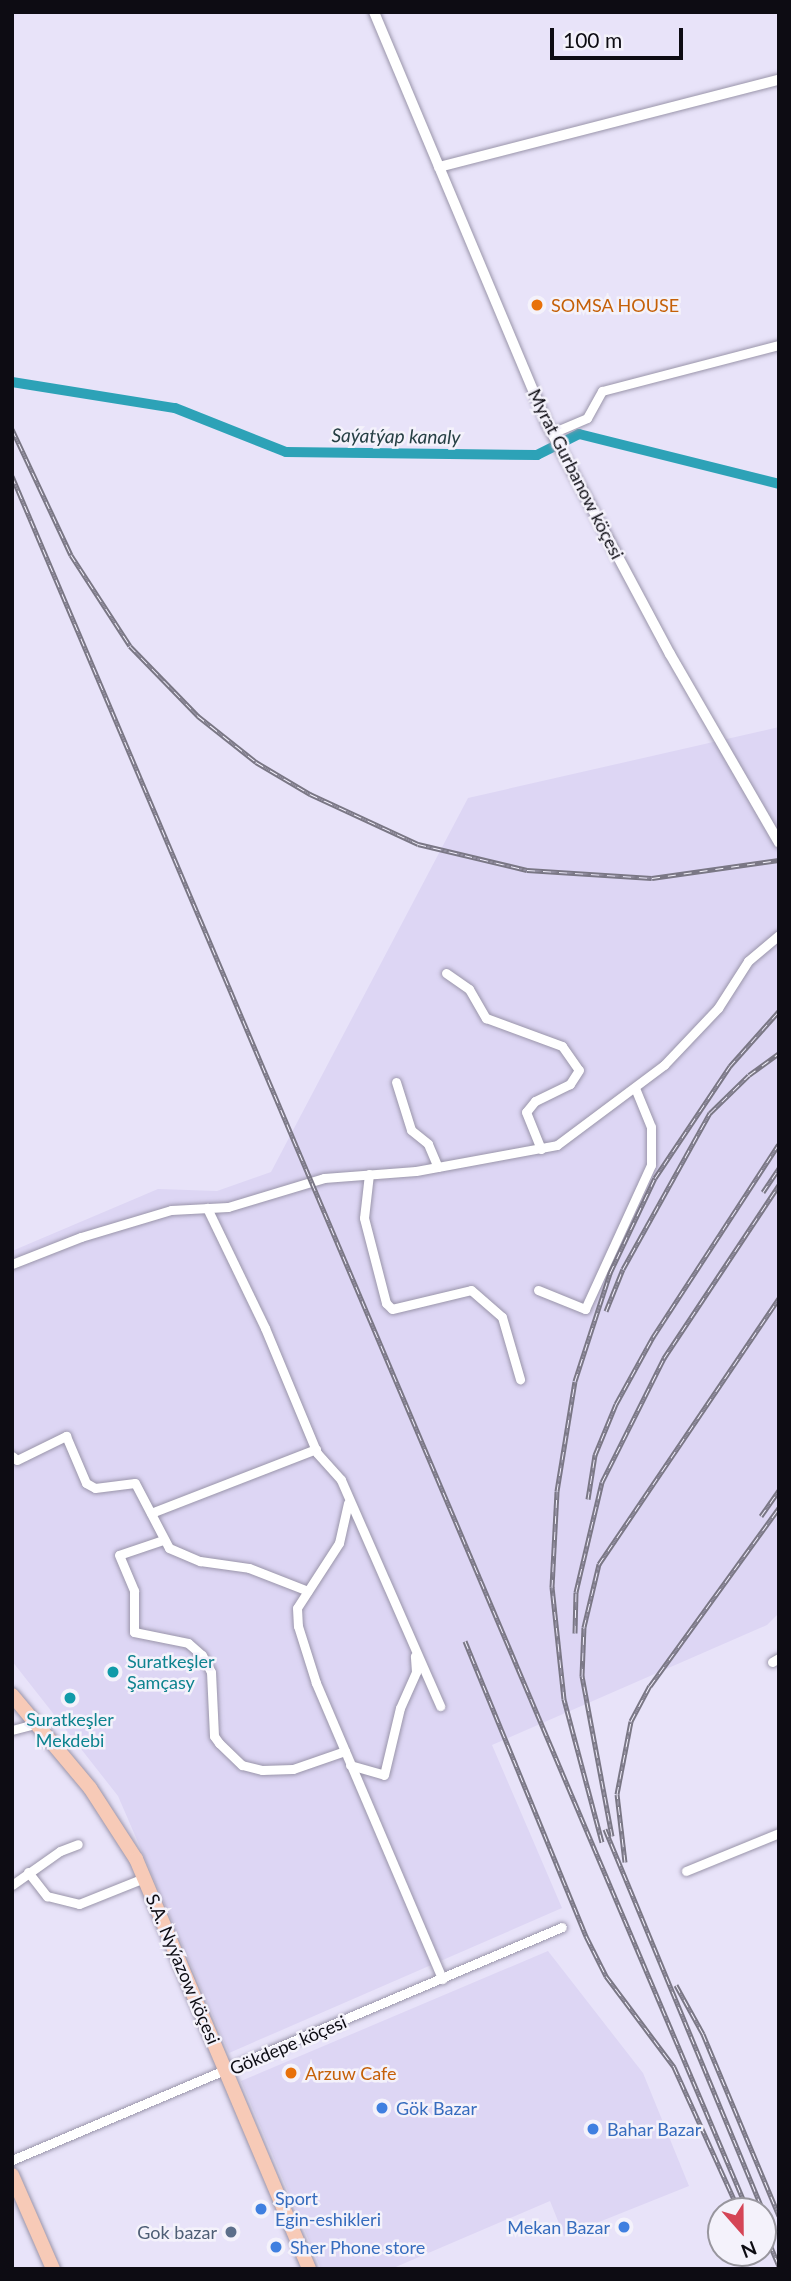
<!DOCTYPE html>
<meta charset="utf-8">
<style>
body{margin:0}
#map{position:relative;width:791px;height:2281px;overflow:hidden;background:#e8e3f9;font-family:Lato,sans-serif}
div>[style]{position:absolute}
.built>*{inset:0;background:#ddd6f4}
.canal>*{height:10px;margin:-5px;padding:0 5px;transform-origin:5px;border-radius:5px;background:#2da2b7}
.roads{filter:drop-shadow(0 0 2px #9a95aa) drop-shadow(0 0 2px #9a95aa)}
.minor>*{height:9px;margin:-4.5px;padding:0 4.5px;transform-origin:4.5px;border-radius:4.5px;background:#fff}
.tertiary>*{height:10px;margin:-5px;padding:0 5px;transform-origin:5px;border-radius:5px;background:#fff}
.primary>*{height:14px;margin:-7px;padding:0 7px;transform-origin:7px;border-radius:7px;background:#f7cab7}
.rail>*{height:5px;margin-top:-2.5px;transform-origin:0;background:repeating-linear-gradient(90deg,#f4f2fb 0 8px,#7a7785 0 16px);box-sizing:border-box;border-block:2px solid #7a7785}
.dots>*{width:19px;height:19px;translate:-50% -50%;box-sizing:border-box;border:4px solid #f4f2fb;border-radius:50%}
span{translate:-50% -50%;white-space:nowrap;text-align:center;line-height:1.15;-webkit-text-stroke:5px #f4f2fb;paint-order:stroke}
.food-label{font-size:18px;color:#c56008}
.left{translate:0 -50%;text-align:left}
.street-label{font-size:18px;color:#0d0c13}
.culture-label{font-size:18px;color:#0d838f}
.shop-label{font-size:18px;color:#366cbe}
.right{translate:-100% -50%;text-align:right}
.service-label{font-size:18px;color:#4e5e75}
.water-label{font-size:19px;color:#274045;font-style:italic}
.frame{position:absolute;inset:0;border:14px solid #0d0c13;pointer-events:none}
.north{position:absolute;left:707px;top:2197px;width:70px;height:70px;box-sizing:border-box;background:#f4f2fb;border:2px solid #98969e;border-radius:50%;rotate:159deg;font-size:19px;font-weight:700;line-height:28px;text-align:center;color:#0d0c13}
.north::after{content:'';display:block;margin:auto;width:24px;height:32px;background:#d54556;clip-path:polygon(50% 0,100% 100%,50% 72%,0 100%)}
.scale{position:absolute;left:550px;top:28px;width:133px;height:32px;box-sizing:border-box;border:4px solid #0d0c13;border-top:0;padding-left:9px;font-size:21px;line-height:24px;white-space:nowrap;color:#0d0c13;-webkit-text-stroke:5px #f4f2fb;paint-order:stroke}
</style>
<div id="map">
<div class="built">
<i style="clip-path:polygon(779px 727px,779px 1613px,767px 1625px,492px 1745px,562px 1908px,229px 2053px,118px 1796px,12px 1661px,12px 1251px,158px 1189px,217px 1191px,271px 1172px,468px 798px)"></i>
<i style="clip-path:polygon(548px 1951px,643px 2073px,689px 2186px,564px 2236px,550px 2201px,391px 2269px,321px 2269px,241px 2081px)"></i>
</div>
<div class="canal">
<i style="left:12px;top:382px;width:165px;rotate:9.1deg"></i>
<i style="left:175px;top:408px;width:119px;rotate:21.6deg"></i>
<i style="left:286px;top:452px;width:251px;rotate:0.7deg"></i>
<i style="left:537px;top:455px;width:47px;rotate:-26.6deg"></i>
<i style="left:579px;top:434px;width:206px;rotate:14deg"></i>
</div>
<div class="roads">
<div class="minor">
<i style="left:552px;top:433px;width:38px;rotate:-23deg"></i>
<i style="left:587px;top:418px;width:31px;rotate:-61deg"></i>
<i style="left:602px;top:391px;width:183px;rotate:-14.6deg"></i>
<i style="left:446px;top:973px;width:28px;rotate:35deg"></i>
<i style="left:469px;top:989px;width:34px;rotate:60deg"></i>
<i style="left:486px;top:1018px;width:81px;rotate:20.2deg"></i>
<i style="left:562px;top:1046px;width:29px;rotate:55deg"></i>
<i style="left:579px;top:1070px;width:17px;rotate:123deg"></i>
<i style="left:570px;top:1084px;width:39px;rotate:154deg"></i>
<i style="left:535px;top:1101px;width:14px;rotate:129deg"></i>
<i style="left:526px;top:1112px;width:40px;rotate:68deg"></i>
<i style="left:396px;top:1082px;width:50px;rotate:72.6deg"></i>
<i style="left:411px;top:1130px;width:22px;rotate:39deg"></i>
<i style="left:428px;top:1144px;width:25px;rotate:67deg"></i>
<i style="left:369px;top:1174px;width:44px;rotate:96.5deg"></i>
<i style="left:364px;top:1218px;width:88px;rotate:75.5deg"></i>
<i style="left:386px;top:1303px;width:8px;rotate:45deg"></i>
<i style="left:392px;top:1309px;width:81px;rotate:-13.5deg"></i>
<i style="left:471px;top:1290px;width:41px;rotate:41.1deg"></i>
<i style="left:502px;top:1317px;width:65px;rotate:73.8deg"></i>
<i style="left:207px;top:1208px;width:133px;rotate:64.2deg"></i>
<i style="left:265px;top:1328px;width:135px;rotate:67.4deg"></i>
<i style="left:317px;top:1453px;width:36px;rotate:48deg"></i>
<i style="left:341px;top:1480px;width:247px;rotate:66.3deg"></i>
<i style="left:12px;top:1264px;width:74px;rotate:-21.4deg"></i>
<i style="left:81px;top:1237px;width:94px;rotate:-16.7deg"></i>
<i style="left:171px;top:1210px;width:57px;rotate:-3deg"></i>
<i style="left:228px;top:1207px;width:100px;rotate:-16.8deg"></i>
<i style="left:324px;top:1178px;width:92px;rotate:-4.4deg"></i>
<i style="left:416px;top:1171px;width:143px;rotate:-10.4deg"></i>
<i style="left:557px;top:1145px;width:134px;rotate:-36.8deg"></i>
<i style="left:664px;top:1065px;width:79px;rotate:-46.5deg"></i>
<i style="left:718px;top:1008px;width:56px;rotate:-57.4deg"></i>
<i style="left:748px;top:961px;width:40px;rotate:-40deg"></i>
<i style="left:538px;top:1290px;width:51px;rotate:22deg"></i>
<i style="left:585px;top:1309px;width:158px;rotate:-65.4deg"></i>
<i style="left:651px;top:1165px;width:38px;rotate:-90deg"></i>
<i style="left:651px;top:1127px;width:42px;rotate:-112.3deg"></i>
<i style="left:12px;top:1456px;width:6px;rotate:39deg"></i>
<i style="left:17px;top:1460px;width:55px;rotate:-26.1deg"></i>
<i style="left:66px;top:1436px;width:51px;rotate:66.9deg"></i>
<i style="left:86px;top:1483px;width:10px;rotate:29deg"></i>
<i style="left:95px;top:1488px;width:40px;rotate:-7.1deg"></i>
<i style="left:135px;top:1483px;width:73px;rotate:62.4deg"></i>
<i style="left:169px;top:1548px;width:34px;rotate:23deg"></i>
<i style="left:200px;top:1561px;width:49px;rotate:8.1deg"></i>
<i style="left:249px;top:1568px;width:63px;rotate:21.3deg"></i>
<i style="left:348px;top:1503px;width:41px;rotate:102.7deg"></i>
<i style="left:339px;top:1543px;width:77px;rotate:122.9deg"></i>
<i style="left:297px;top:1608px;width:18px;rotate:87deg"></i>
<i style="left:298px;top:1626px;width:60px;rotate:72.5deg"></i>
<i style="left:316px;top:1683px;width:322px;rotate:66.9deg"></i>
<i style="left:151px;top:1513px;width:177px;rotate:-21.2deg"></i>
<i style="left:163px;top:1540px;width:46px;rotate:161.2deg"></i>
<i style="left:119px;top:1555px;width:39px;rotate:67deg"></i>
<i style="left:134px;top:1591px;width:41px;rotate:90deg"></i>
<i style="left:134px;top:1632px;width:55px;rotate:11.5deg"></i>
<i style="left:188px;top:1643px;width:18px;rotate:41deg"></i>
<i style="left:202px;top:1655px;width:19px;rotate:62deg"></i>
<i style="left:211px;top:1672px;width:64px;rotate:87.3deg"></i>
<i style="left:214px;top:1736px;width:9px;rotate:54deg"></i>
<i style="left:219px;top:1743px;width:32px;rotate:44deg"></i>
<i style="left:242px;top:1765px;width:21px;rotate:14deg"></i>
<i style="left:262px;top:1770px;width:31px;rotate:-2deg"></i>
<i style="left:293px;top:1769px;width:55px;rotate:-19.1deg"></i>
<i style="left:772px;top:1662px;width:8px;rotate:-30deg"></i>
<i style="left:12px;top:1730px;width:24px;rotate:-15deg"></i>
<i style="left:350px;top:1765px;width:35px;rotate:16deg"></i>
<i style="left:384px;top:1775px;width:69px;rotate:-76.6deg"></i>
<i style="left:400px;top:1708px;width:39px;rotate:-66deg"></i>
<i style="left:416px;top:1672px;width:16px;rotate:-94deg"></i>
<i style="left:686px;top:1871px;width:100px;rotate:-22.2deg"></i>
<i style="left:28px;top:1872px;width:31px;rotate:52deg"></i>
<i style="left:47px;top:1896px;width:33px;rotate:14deg"></i>
<i style="left:79px;top:1904px;width:70px;rotate:-21.8deg"></i>
<i style="left:12px;top:1885px;width:59px;rotate:-35.3deg"></i>
<i style="left:60px;top:1851px;width:19px;rotate:-21deg"></i>
<i style="left:12px;top:2160px;width:597px;rotate:-22.96deg"></i>
</div>
<div class="tertiary">
<i style="left:374px;top:12px;width:445px;rotate:67.2deg"></i>
<i style="left:546px;top:422px;width:263px;rotate:61.9deg"></i>
<i style="left:670px;top:654px;width:218px;rotate:60deg"></i>
<i style="left:439px;top:167px;width:351px;rotate:-14.4deg"></i>
</div>
<div class="primary">
<i style="left:12px;top:1695px;width:121px;rotate:50deg"></i>
<i style="left:90px;top:1788px;width:85px;rotate:57.1deg"></i>
<i style="left:136px;top:1859px;width:445px;rotate:67.1deg"></i>
<i style="left:12px;top:2175px;width:103px;rotate:66.4deg"></i>
</div>
</div>
<div class="rail">
<i style="left:12px;top:429px;width:139px;rotate:64.9deg"></i>
<i style="left:71px;top:555px;width:108px;rotate:57deg"></i>
<i style="left:130px;top:646px;width:98px;rotate:45.8deg"></i>
<i style="left:198px;top:716px;width:74px;rotate:38.4deg"></i>
<i style="left:256px;top:762px;width:63px;rotate:30.7deg"></i>
<i style="left:310px;top:794px;width:119px;rotate:24.8deg"></i>
<i style="left:418px;top:844px;width:112px;rotate:13.4deg"></i>
<i style="left:527px;top:870px;width:125px;rotate:3.7deg"></i>
<i style="left:652px;top:878px;width:128px;rotate:-8.1deg"></i>
<i style="left:12px;top:476px;width:1885px;rotate:67.01deg"></i>
<i style="left:763px;top:1192px;width:29px;rotate:-56deg"></i>
<i style="left:606px;top:1311px;width:45px;rotate:-68deg"></i>
<i style="left:623px;top:1269px;width:179px;rotate:-60.9deg"></i>
<i style="left:710px;top:1113px;width:54px;rotate:-44.3deg"></i>
<i style="left:749px;top:1075px;width:37px;rotate:-36deg"></i>
<i style="left:588px;top:1499px;width:45px;rotate:-81deg"></i>
<i style="left:595px;top:1455px;width:55px;rotate:-67.6deg"></i>
<i style="left:616px;top:1404px;width:77px;rotate:-61.1deg"></i>
<i style="left:653px;top:1337px;width:230px;rotate:-56.9deg"></i>
<i style="left:761px;top:1516px;width:32px;rotate:-55deg"></i>
<i style="left:575px;top:1633px;width:41px;rotate:-88.6deg"></i>
<i style="left:576px;top:1592px;width:113px;rotate:-76.7deg"></i>
<i style="left:602px;top:1482px;width:139px;rotate:-63.4deg"></i>
<i style="left:664px;top:1358px;width:208px;rotate:-56.4deg"></i>
<i style="left:465px;top:1641px;width:319px;rotate:67.7deg"></i>
<i style="left:586px;top:1936px;width:45px;rotate:63.4deg"></i>
<i style="left:606px;top:1976px;width:114px;rotate:53.2deg"></i>
<i style="left:674px;top:2067px;width:145px;rotate:65.6deg"></i>
<i style="left:605px;top:1829px;width:413px;rotate:67.5deg"></i>
<i style="left:612px;top:1836px;width:163px;rotate:-100.6deg"></i>
<i style="left:582px;top:1676px;width:49px;rotate:-87.7deg"></i>
<i style="left:584px;top:1627px;width:65px;rotate:-76.6deg"></i>
<i style="left:599px;top:1564px;width:321px;rotate:-55.9deg"></i>
<i style="left:602px;top:1842px;width:148px;rotate:-104.9deg"></i>
<i style="left:564px;top:1699px;width:113px;rotate:-96.1deg"></i>
<i style="left:552px;top:1587px;width:96px;rotate:-87deg"></i>
<i style="left:557px;top:1491px;width:111px;rotate:-80.7deg"></i>
<i style="left:575px;top:1381px;width:114px;rotate:-72deg"></i>
<i style="left:610px;top:1273px;width:105px;rotate:-64.7deg"></i>
<i style="left:655px;top:1178px;width:135px;rotate:-56.2deg"></i>
<i style="left:730px;top:1066px;width:74px;rotate:-48.3deg"></i>
<i style="left:625px;top:1862px;width:68px;rotate:-96.7deg"></i>
<i style="left:617px;top:1794px;width:74px;rotate:-79.1deg"></i>
<i style="left:631px;top:1721px;width:40px;rotate:-62deg"></i>
<i style="left:650px;top:1686px;width:220px;rotate:-54.1deg"></i>
<i style="left:676px;top:1985px;width:56px;rotate:61.1deg"></i>
<i style="left:703px;top:2034px;width:197px;rotate:67.3deg"></i>
<i style="left:763px;top:2228px;width:41px;rotate:67.2deg"></i>
</div>
<div class="dots">
<i style="left:537px;top:305px;background:#e8710a"></i>
<i style="left:113px;top:1672px;background:#0f9aa8"></i>
<i style="left:70px;top:1698px;background:#0f9aa8"></i>
<i style="left:291px;top:2073px;background:#e8710a"></i>
<i style="left:382px;top:2108px;background:#3f7fe0"></i>
<i style="left:593px;top:2129px;background:#3f7fe0"></i>
<i style="left:261px;top:2209px;background:#3f7fe0"></i>
<i style="left:624px;top:2227px;background:#3f7fe0"></i>
<i style="left:231px;top:2232px;background:#5c6f8a"></i>
<i style="left:276px;top:2247px;background:#3f7fe0"></i>
</div>
<div class="food-label">
<span class="left" style="left:551px;top:305px">SOMSA HOUSE</span>
<span class="left" style="left:305px;top:2073px">Arzuw Cafe</span>
</div>
<div class="street-label">
<span style="left:576px;top:474px;rotate:63deg">Myrat Gurbanow köçesi</span>
<span style="left:183px;top:1969px;rotate:67deg">S.A. Nyýazow köçesi</span>
<span style="left:288px;top:2045px;rotate:-23deg">Gökdepe köçesi</span>
</div>
<div class="culture-label">
<span class="left" style="left:127px;top:1672px">Suratkeşler<br>Şamçasy</span>
<span style="left:70px;top:1730px">Suratkeşler<br>Mekdebi</span>
</div>
<div class="shop-label">
<span class="left" style="left:396px;top:2108px">Gök Bazar</span>
<span class="left" style="left:607px;top:2129px">Bahar Bazar</span>
<span class="left" style="left:275px;top:2209px">Sport<br>Egin-eshikleri</span>
<span class="right" style="left:610px;top:2227px">Mekan Bazar</span>
<span class="left" style="left:290px;top:2247px">Sher Phone store</span>
</div>
<div class="service-label">
<span class="right" style="left:217px;top:2232px">Gok bazar</span>
</div>
<div class="water-label">
<span style="left:396px;top:436px;rotate:1deg">Saýatýap kanaly</span>
</div>
<div class="frame"></div>
<div class="north">N</div>
<div class="scale">100 m</div>
</div>
